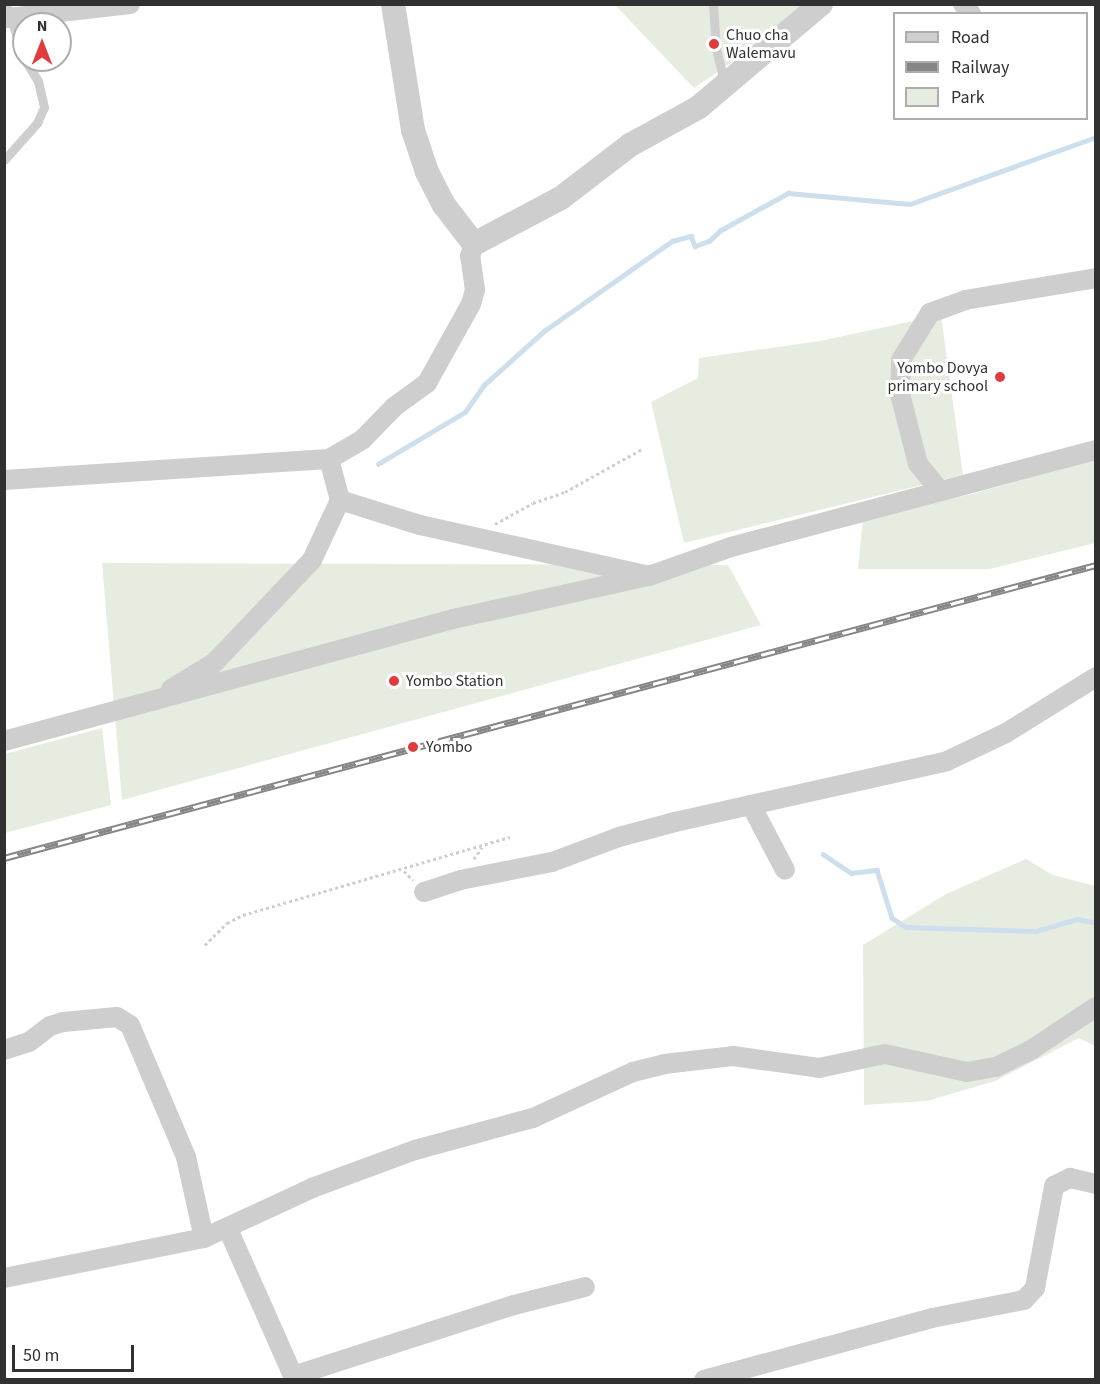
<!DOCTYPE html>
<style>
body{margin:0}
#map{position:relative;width:1100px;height:1384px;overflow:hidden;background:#fff;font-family:"Source Sans 3",sans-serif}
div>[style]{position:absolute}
.green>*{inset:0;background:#e6ede0}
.stream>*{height:4.5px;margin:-2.25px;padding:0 2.25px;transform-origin:2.25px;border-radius:2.25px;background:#cddeec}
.path>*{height:3px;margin-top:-1.5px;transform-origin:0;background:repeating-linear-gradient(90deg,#cecece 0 3px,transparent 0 6px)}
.service>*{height:9px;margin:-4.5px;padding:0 4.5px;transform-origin:4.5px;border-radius:4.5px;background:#cecece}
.minor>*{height:20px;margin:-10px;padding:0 10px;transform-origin:10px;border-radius:10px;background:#cecece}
.tertiary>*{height:24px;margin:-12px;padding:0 12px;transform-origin:12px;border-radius:12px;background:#cecece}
.rail>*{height:7px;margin-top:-3.5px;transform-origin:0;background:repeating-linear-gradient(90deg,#fff 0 14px,#868686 0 28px);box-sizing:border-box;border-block:2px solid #868686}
.dots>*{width:16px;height:16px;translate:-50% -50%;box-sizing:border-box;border:3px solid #fff;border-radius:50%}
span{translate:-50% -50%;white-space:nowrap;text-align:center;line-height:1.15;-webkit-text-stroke:6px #fff;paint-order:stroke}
.poi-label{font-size:16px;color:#313131}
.left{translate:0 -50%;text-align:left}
.right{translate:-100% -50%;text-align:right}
.frame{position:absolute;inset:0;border:6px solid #313131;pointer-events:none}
.legend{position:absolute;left:893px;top:12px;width:195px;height:108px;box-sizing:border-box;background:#fff;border:2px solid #adadad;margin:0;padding:8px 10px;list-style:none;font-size:18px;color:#313131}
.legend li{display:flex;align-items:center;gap:12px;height:30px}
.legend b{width:30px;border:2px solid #adadad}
.north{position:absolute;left:12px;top:12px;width:60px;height:60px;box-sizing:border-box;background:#fff;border:2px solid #adadad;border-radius:50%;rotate:0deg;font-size:16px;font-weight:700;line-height:24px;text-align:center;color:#313131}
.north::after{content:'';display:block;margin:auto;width:21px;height:27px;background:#e03b3d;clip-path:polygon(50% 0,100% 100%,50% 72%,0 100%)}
.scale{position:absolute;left:12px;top:1345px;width:122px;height:27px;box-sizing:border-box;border:3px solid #313131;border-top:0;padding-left:8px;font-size:18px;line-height:21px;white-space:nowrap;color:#313131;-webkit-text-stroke:4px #fff;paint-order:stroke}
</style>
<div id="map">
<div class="green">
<i style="clip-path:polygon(615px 5px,816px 5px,694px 88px)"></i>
<i style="clip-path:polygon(941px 315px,963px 475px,684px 543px,651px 402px,698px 378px,699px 358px,820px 341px)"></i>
<i style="clip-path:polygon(1095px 460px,1095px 543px,989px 569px,858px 569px,863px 518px,968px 495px)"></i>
<i style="clip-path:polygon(102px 563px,728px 565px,761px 625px,122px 800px)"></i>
<i style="clip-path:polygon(102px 728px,111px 805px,5px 833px,5px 754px)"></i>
<i style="clip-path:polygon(1026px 859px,1053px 875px,1095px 886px,1095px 1046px,1079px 1038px,995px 1081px,927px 1101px,864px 1105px,863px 945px,946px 894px)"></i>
</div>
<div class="stream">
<i style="left:378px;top:464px;width:101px;rotate:-30.9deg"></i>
<i style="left:465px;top:412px;width:33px;rotate:-55deg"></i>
<i style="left:484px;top:385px;width:81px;rotate:-42deg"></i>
<i style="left:544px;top:331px;width:156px;rotate:-35.1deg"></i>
<i style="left:672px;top:241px;width:20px;rotate:-15deg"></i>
<i style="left:691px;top:236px;width:11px;rotate:68deg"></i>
<i style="left:695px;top:246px;width:15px;rotate:-20deg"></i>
<i style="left:709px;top:241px;width:16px;rotate:-43deg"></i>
<i style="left:721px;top:230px;width:77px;rotate:-28.9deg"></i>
<i style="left:788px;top:193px;width:122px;rotate:5.2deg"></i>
<i style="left:910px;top:204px;width:198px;rotate:-19.8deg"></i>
<i style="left:823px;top:854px;width:34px;rotate:34deg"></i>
<i style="left:851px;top:873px;width:26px;rotate:-7deg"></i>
<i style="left:877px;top:870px;width:50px;rotate:72.6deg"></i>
<i style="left:892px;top:918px;width:17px;rotate:33deg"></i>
<i style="left:906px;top:927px;width:130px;rotate:1.8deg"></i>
<i style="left:1036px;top:931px;width:43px;rotate:-16.3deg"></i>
<i style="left:1077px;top:919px;width:19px;rotate:12deg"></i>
</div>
<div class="path">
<i style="left:495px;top:524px;width:43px;rotate:-28.9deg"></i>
<i style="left:533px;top:503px;width:34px;rotate:-19deg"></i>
<i style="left:565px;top:492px;width:88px;rotate:-29.2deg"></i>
<i style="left:474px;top:859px;width:14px;rotate:-56deg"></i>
<i style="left:404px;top:871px;width:13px;rotate:45deg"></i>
<i style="left:205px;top:945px;width:31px;rotate:-45deg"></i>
<i style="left:227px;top:923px;width:18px;rotate:-27deg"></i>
<i style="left:243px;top:915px;width:278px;rotate:-16.3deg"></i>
</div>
<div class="service">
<i style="left:6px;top:4px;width:57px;rotate:71.6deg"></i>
<i style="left:713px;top:4px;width:45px;rotate:86.2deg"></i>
<i style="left:716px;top:49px;width:34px;rotate:76deg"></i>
<i style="left:4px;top:160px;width:50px;rotate:-48.3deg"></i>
<i style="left:37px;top:123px;width:17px;rotate:-66deg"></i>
<i style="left:44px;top:107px;width:27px;rotate:-103deg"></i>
<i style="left:38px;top:81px;width:25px;rotate:-122deg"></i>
</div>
<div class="minor">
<i style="left:963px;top:4px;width:13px;rotate:51deg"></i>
<i style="left:8px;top:18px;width:123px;rotate:-6.5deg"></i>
<i style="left:4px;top:480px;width:326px;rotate:-3.7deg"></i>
<i style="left:329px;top:459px;width:39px;rotate:-30deg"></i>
<i style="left:363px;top:439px;width:45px;rotate:-45.9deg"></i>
<i style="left:394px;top:407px;width:41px;rotate:-36deg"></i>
<i style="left:427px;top:383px;width:90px;rotate:-60.9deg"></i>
<i style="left:471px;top:304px;width:15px;rotate:-74deg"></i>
<i style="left:475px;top:290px;width:34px;rotate:-98deg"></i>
<i style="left:470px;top:256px;width:13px;rotate:-72deg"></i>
<i style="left:940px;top:491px;width:35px;rotate:-129deg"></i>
<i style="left:918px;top:464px;width:72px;rotate:-104.4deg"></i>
<i style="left:900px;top:394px;width:34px;rotate:-88deg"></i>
<i style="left:901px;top:360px;width:55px;rotate:-58.3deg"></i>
<i style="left:930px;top:313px;width:37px;rotate:-20deg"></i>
<i style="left:965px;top:300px;width:133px;rotate:-9.5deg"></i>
<i style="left:340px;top:500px;width:84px;rotate:17.4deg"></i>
<i style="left:420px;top:525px;width:231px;rotate:12.5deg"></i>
<i style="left:171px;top:689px;width:50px;rotate:-31.2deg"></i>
<i style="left:214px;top:663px;width:142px;rotate:-46.4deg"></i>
<i style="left:312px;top:560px;width:66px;rotate:-65deg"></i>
<i style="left:340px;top:500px;width:42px;rotate:-105deg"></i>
<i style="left:4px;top:741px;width:465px;rotate:-15.2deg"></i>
<i style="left:453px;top:619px;width:201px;rotate:-12.4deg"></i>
<i style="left:649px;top:576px;width:87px;rotate:-19.5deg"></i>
<i style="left:731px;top:547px;width:378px;rotate:-14.9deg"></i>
<i style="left:751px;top:805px;width:73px;rotate:62.4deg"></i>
<i style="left:424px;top:892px;width:38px;rotate:-18deg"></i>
<i style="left:460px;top:880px;width:94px;rotate:-11.1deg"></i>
<i style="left:552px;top:862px;width:72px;rotate:-20.5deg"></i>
<i style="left:619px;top:837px;width:58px;rotate:-15deg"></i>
<i style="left:675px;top:822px;width:279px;rotate:-12.6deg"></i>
<i style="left:947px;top:761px;width:65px;rotate:-25.4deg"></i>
<i style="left:1006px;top:733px;width:106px;rotate:-31.9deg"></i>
<i style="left:4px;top:1050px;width:26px;rotate:-18deg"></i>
<i style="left:29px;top:1042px;width:26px;rotate:-37deg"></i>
<i style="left:50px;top:1026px;width:14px;rotate:-17deg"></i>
<i style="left:63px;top:1022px;width:54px;rotate:-5.3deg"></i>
<i style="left:117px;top:1017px;width:15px;rotate:32deg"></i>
<i style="left:130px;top:1025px;width:143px;rotate:67deg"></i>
<i style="left:186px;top:1157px;width:83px;rotate:77.5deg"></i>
<i style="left:228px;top:1229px;width:165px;rotate:66.1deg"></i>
<i style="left:4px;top:1278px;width:204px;rotate:-11.3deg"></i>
<i style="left:204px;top:1238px;width:119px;rotate:-24.8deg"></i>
<i style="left:312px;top:1188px;width:110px;rotate:-20.3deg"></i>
<i style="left:415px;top:1150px;width:122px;rotate:-15.2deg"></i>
<i style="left:533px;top:1118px;width:110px;rotate:-24.7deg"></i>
<i style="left:633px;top:1072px;width:32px;rotate:-14deg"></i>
<i style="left:664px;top:1064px;width:69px;rotate:-6.6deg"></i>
<i style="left:733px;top:1056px;width:87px;rotate:7.9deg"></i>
<i style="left:819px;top:1068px;width:67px;rotate:-12deg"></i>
<i style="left:885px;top:1054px;width:84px;rotate:12.4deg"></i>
<i style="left:967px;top:1072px;width:29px;rotate:-10deg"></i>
<i style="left:996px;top:1067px;width:39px;rotate:-26deg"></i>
<i style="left:1031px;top:1050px;width:78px;rotate:-33.5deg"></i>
<i style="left:293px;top:1376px;width:232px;rotate:-17.8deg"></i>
<i style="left:514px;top:1305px;width:73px;rotate:-14.2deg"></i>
<i style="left:704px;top:1380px;width:236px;rotate:-15.2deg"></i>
<i style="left:932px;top:1318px;width:94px;rotate:-11.1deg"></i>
<i style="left:1024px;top:1300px;width:16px;rotate:-47deg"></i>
<i style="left:1035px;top:1288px;width:104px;rotate:-79.4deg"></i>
<i style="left:1054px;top:1186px;width:18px;rotate:-27deg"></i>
<i style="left:1070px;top:1178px;width:27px;rotate:13deg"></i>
</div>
<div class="tertiary">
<i style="left:393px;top:4px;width:128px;rotate:81deg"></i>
<i style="left:413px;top:130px;width:44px;rotate:71.6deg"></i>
<i style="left:427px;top:172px;width:37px;rotate:63deg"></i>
<i style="left:444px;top:205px;width:49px;rotate:52.4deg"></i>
<i style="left:474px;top:244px;width:98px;rotate:-27.9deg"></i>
<i style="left:561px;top:198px;width:87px;rotate:-37.5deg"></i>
<i style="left:630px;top:145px;width:79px;rotate:-28.8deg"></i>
<i style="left:699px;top:107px;width:160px;rotate:-40.2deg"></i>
</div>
<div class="rail">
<i style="left:4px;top:858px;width:1131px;rotate:-15.02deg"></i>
</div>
<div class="dots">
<i style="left:714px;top:44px;background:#e03b3d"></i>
<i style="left:1000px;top:377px;background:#e03b3d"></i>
<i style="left:394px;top:681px;background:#e03b3d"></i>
<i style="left:413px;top:747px;background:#e03b3d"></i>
</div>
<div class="poi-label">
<span class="left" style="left:726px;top:44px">Chuo cha<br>Walemavu</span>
<span class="right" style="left:988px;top:377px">Yombo Dovya<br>primary school</span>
<span class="left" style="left:406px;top:681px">Yombo Station</span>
<span class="left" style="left:426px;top:747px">Yombo</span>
</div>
<div class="frame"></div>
<ul class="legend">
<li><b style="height:8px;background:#cecece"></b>Road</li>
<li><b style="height:8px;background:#868686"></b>Railway</li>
<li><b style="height:16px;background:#e6ede0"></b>Park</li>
</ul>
<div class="north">N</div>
<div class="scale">50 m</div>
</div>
